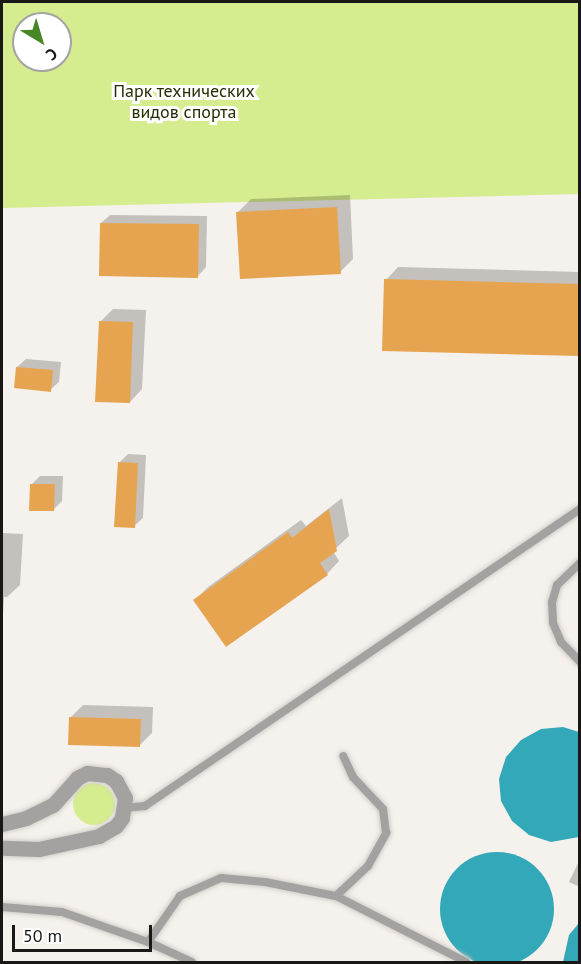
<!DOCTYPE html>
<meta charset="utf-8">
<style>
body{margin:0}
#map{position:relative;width:581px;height:964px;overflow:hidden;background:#f5f1ec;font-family:"PT Sans",sans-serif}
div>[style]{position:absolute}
.green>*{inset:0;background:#d5ed8e}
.round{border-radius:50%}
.water>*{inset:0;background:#33a8b8}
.shadow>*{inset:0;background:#0003}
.building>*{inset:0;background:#e7a450}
.roads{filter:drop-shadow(0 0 2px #d2ceca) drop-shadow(0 0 2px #d2ceca)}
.lane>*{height:8px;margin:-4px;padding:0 4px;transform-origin:4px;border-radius:4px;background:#a3a2a0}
.street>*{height:15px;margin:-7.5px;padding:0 7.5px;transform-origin:7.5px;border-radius:7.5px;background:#a3a2a0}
span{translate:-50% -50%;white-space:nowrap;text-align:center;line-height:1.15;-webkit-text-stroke:6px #fff;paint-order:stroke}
.park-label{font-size:18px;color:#252e03}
.frame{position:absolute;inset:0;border:3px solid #1a1817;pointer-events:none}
.north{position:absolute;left:12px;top:12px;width:60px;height:60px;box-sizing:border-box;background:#fff;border:2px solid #a3a3a2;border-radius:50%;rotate:142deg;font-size:16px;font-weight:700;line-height:24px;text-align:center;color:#1a1817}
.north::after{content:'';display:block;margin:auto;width:21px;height:27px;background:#498726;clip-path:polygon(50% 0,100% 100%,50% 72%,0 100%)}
.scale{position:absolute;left:12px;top:925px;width:140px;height:27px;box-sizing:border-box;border:3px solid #1a1817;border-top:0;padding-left:8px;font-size:18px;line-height:21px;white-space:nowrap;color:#1a1817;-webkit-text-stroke:4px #fff;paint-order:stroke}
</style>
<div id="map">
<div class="green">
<i style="clip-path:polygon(evenodd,2px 2px,579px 2px,579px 194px,2px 208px,2px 2px,24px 24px,60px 24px,60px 60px,24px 60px,24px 24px)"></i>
<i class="round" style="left:73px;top:783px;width:42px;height:42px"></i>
</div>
<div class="water">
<i style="clip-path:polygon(563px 727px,579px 732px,579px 837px,551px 842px,529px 835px,512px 821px,501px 801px,499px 779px,506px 757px,521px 740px,541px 729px)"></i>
<i class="round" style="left:440px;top:852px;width:114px;height:114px"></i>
<i style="clip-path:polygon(579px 923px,579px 962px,563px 962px,569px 935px)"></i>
</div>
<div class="shadow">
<i style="clip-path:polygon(350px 195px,353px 259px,340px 272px,238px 212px,251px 199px)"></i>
<i style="clip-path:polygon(110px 215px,207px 216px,206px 267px,198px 276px,101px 223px)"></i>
<i style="clip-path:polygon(398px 267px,580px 272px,580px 354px,384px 349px,386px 280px)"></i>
<i style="clip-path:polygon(113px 309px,146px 310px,142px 389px,130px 402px,100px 322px)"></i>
<i style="clip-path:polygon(26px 359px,61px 362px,59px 382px,50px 390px,17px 367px)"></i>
<i style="clip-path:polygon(128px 454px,146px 455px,143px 518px,134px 526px,119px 463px)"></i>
<i style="clip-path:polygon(40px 476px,63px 476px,62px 501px,54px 509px,31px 485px)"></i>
<i style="clip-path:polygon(342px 498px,349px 536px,333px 551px,339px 561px,327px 574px,195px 600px,208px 587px,301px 520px,306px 526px)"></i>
<i style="clip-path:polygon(2px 533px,23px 534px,20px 585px,7px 597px,4px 597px,2px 632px)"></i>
<i style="clip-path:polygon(83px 705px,153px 707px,152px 733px,139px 746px,70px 718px)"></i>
<i style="clip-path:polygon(580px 859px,580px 887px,569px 882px)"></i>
</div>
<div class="building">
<i style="clip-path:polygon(337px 207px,341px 274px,240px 279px,236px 212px)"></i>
<i style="clip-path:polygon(100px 223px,199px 224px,198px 278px,99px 276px)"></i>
<i style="clip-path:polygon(384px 279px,579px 284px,579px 356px,382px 351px)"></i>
<i style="clip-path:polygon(99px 321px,133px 322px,130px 403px,95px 402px)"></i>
<i style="clip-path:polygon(16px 367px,53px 370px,51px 392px,14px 388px)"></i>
<i style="clip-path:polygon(118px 462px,138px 463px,135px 528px,114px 527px)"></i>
<i style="clip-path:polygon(30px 484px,55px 484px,54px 511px,29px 511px)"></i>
<i style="clip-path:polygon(329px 509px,337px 551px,320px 563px,328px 575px,226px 647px,193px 600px,288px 532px,292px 538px)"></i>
<i style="clip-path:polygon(69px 717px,141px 719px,140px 747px,68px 745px)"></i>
</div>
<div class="roads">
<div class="lane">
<i style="left:580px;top:563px;width:32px;rotate:136deg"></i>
<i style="left:557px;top:585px;width:18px;rotate:106deg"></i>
<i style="left:552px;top:602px;width:21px;rotate:87deg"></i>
<i style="left:553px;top:623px;width:21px;rotate:67deg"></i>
<i style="left:561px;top:642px;width:28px;rotate:46deg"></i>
<i style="left:125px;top:808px;width:20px;rotate:-6deg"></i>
<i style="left:145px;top:806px;width:527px;rotate:-34.32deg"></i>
<i style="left:336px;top:896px;width:44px;rotate:-43.2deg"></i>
<i style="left:368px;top:866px;width:38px;rotate:-61deg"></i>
<i style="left:386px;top:833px;width:24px;rotate:-97deg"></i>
<i style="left:383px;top:809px;width:44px;rotate:-133.2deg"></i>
<i style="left:353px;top:777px;width:23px;rotate:-115deg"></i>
<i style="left:2px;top:907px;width:60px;rotate:4.8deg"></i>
<i style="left:62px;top:912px;width:91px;rotate:19.2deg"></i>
<i style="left:148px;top:942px;width:48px;rotate:24.4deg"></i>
<i style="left:148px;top:942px;width:56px;rotate:-55.2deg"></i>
<i style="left:180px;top:896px;width:45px;rotate:-23.7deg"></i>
<i style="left:221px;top:878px;width:44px;rotate:5.2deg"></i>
<i style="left:265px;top:882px;width:72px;rotate:11.2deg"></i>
<i style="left:336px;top:896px;width:146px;rotate:26.9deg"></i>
</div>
<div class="street">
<i style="left:2px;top:824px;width:25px;rotate:-14deg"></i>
<i style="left:26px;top:818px;width:30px;rotate:-26deg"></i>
<i style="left:53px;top:805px;width:36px;rotate:-48deg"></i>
<i style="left:77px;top:778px;width:11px;rotate:-27deg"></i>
<i style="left:87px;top:773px;width:20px;rotate:6deg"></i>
<i style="left:107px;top:775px;width:11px;rotate:34deg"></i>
<i style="left:116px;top:781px;width:19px;rotate:62deg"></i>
<i style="left:125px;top:798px;width:20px;rotate:99deg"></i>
<i style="left:122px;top:818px;width:10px;rotate:127deg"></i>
<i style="left:116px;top:826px;width:20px;rotate:150deg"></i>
<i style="left:99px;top:836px;width:61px;rotate:167.8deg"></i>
<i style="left:39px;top:849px;width:37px;rotate:-178deg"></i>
</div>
</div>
<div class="park-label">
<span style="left:184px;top:102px">Парк технических<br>видов спорта</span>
</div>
<div class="frame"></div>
<div class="north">С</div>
<div class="scale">50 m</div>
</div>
